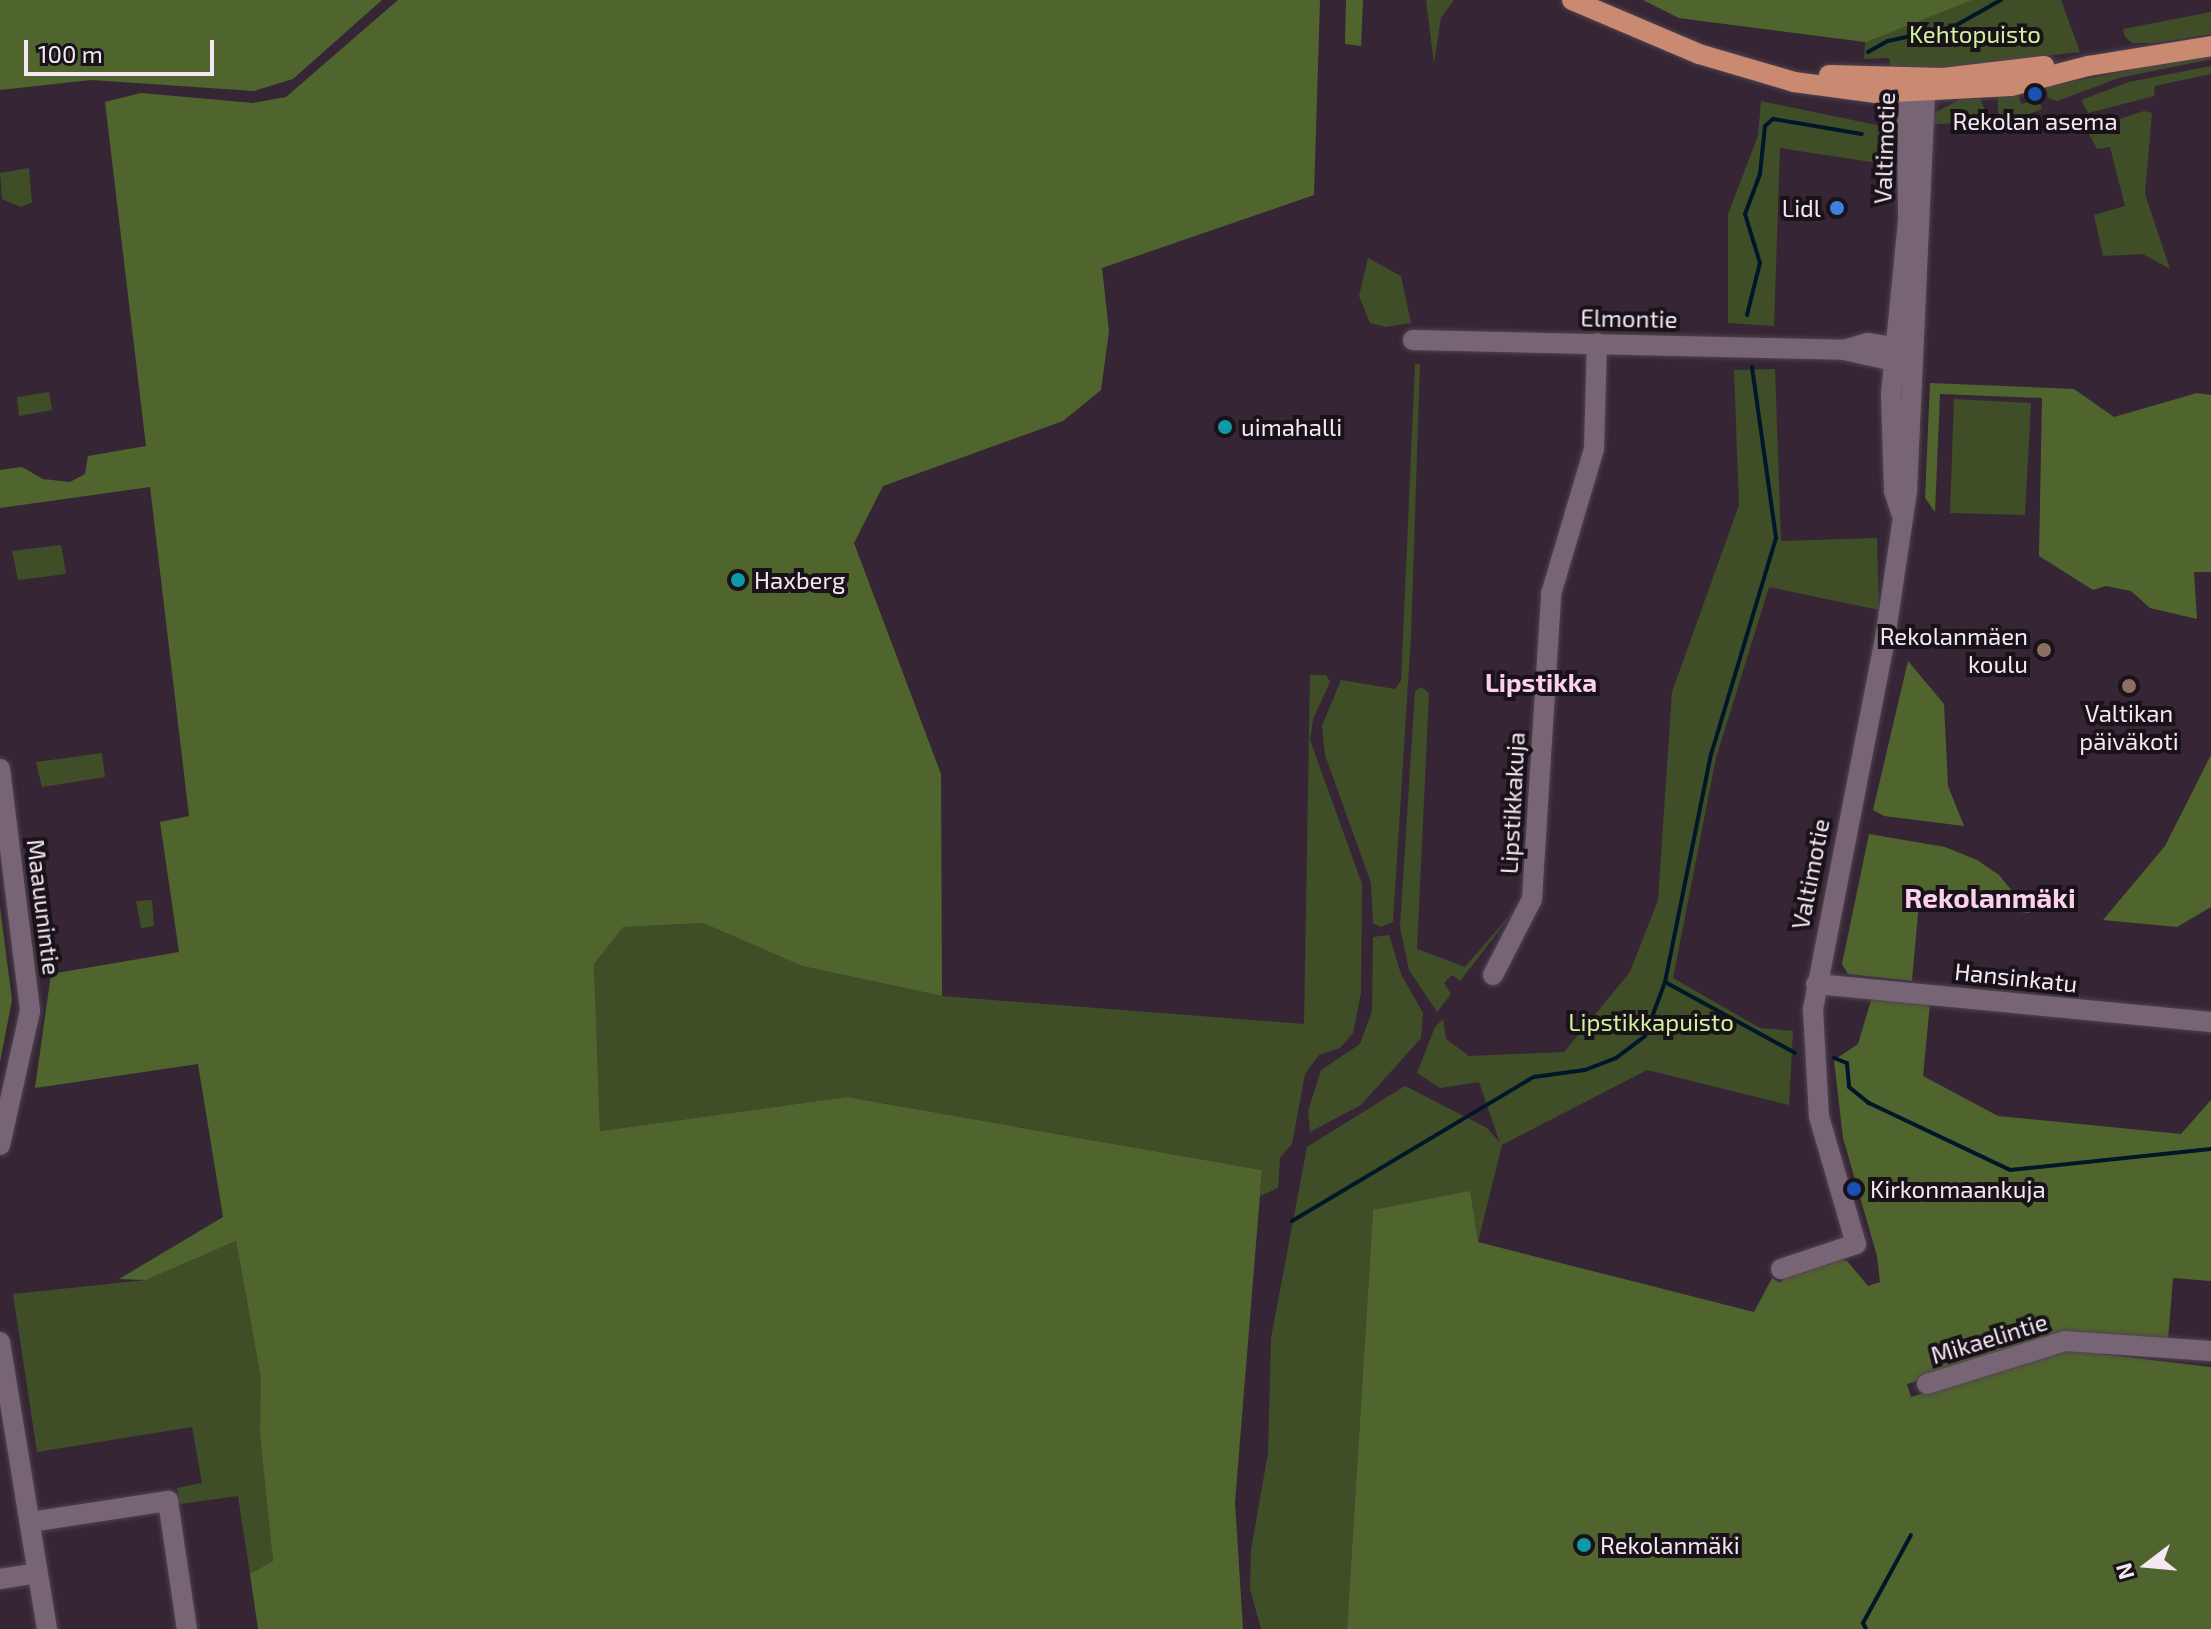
<!DOCTYPE html>
<meta charset="utf-8">
<style>
body{margin:0}
#map{position:relative;width:2211px;height:1629px;overflow:hidden;background:#362635;font-family:"Exo 2",sans-serif}
div>[style]{position:absolute}
.green>*{inset:0;background:#3f4e27}
.forest>*{inset:0;background:#50652d}
.stream>*{height:4px;margin:-2px;padding:0 2px;transform-origin:2px;border-radius:2px;background:#00172a}
.roads{filter:drop-shadow(0 0 2px #514350) drop-shadow(0 0 2px #514350)}
.minor>*{height:20px;margin:-10px;padding:0 10px;transform-origin:10px;border-radius:10px;background:#776576}
.major>*{height:20px;margin:-10px;padding:0 10px;transform-origin:10px;border-radius:10px;background:#c98a71}
.dots>*{width:22px;height:22px;translate:-50% -50%;box-sizing:border-box;border:4px solid #191219;border-radius:50%}
span{translate:-50% -50%;white-space:nowrap;text-align:center;line-height:1.15;-webkit-text-stroke:8px #191219;paint-order:stroke}
.park-label{font-size:24px;color:#d1f39e}
.poi-label{font-size:24px;color:#f4e9f3}
.right{translate:-100% -50%;text-align:right}
.left{translate:0 -50%;text-align:left}
.street-label{font-size:24px;color:#f4e9f3}
.neighbourhood-label{font-size:26px;color:#fcd1ec;font-weight:700}
.quarter-label{font-size:28px;color:#fcd1ec;font-weight:700}
.north{position:absolute;left:2107px;top:1525px;width:80px;height:80px;-webkit-text-stroke:6px #191219;paint-order:stroke;rotate:254deg;font-size:22px;font-weight:700;line-height:32px;text-align:center;color:#f4e9f3}
.north::after{content:'';display:block;margin:auto;width:28px;height:36px;background:#f4e9f3;clip-path:polygon(50% 0,100% 100%,50% 72%,0 100%)}
.scale{position:absolute;left:24px;top:40px;width:190px;height:36px;box-sizing:border-box;border:4px solid #f4e9f3;border-top:0;padding-left:10px;font-size:24px;line-height:28px;white-space:nowrap;color:#f4e9f3;-webkit-text-stroke:6px #191219;paint-order:stroke}
</style>
<div id="map">
<div class="green">
<i style="clip-path:polygon(1426px 0,1454px 0,1441px 18px,1434px 64px)"></i>
<i style="clip-path:polygon(1643px 0,2061px 0,2080px 52px,1892px 74px,1889px 58px,1864px 59px,1865px 42px,1679px 18px)"></i>
<i style="clip-path:polygon(2211px 12px,2211px 34px,2154px 43px,2132px 43px,2125px 37px,2123px 29px)"></i>
<i style="clip-path:polygon(2211px 54px,2211px 59px,2119px 78px,2057px 101px,2048px 98px,2046px 87px)"></i>
<i style="clip-path:polygon(2211px 66px,2211px 74px,2155px 86px,2154px 96px,2088px 113px,2081px 100px,2129px 82px)"></i>
<i style="clip-path:polygon(2018px 93px,2021px 104px,2039px 100px,2042px 109px,2010px 121px,1998px 113px,1998px 96px)"></i>
<i style="clip-path:polygon(1961px 99px,1980px 99px,1985px 110px,1981px 123px,1931px 124px,1934px 113px)"></i>
<i style="clip-path:polygon(1761px 101px,1881px 126px,1887px 137px,1884px 164px,1780px 148px,1774px 326px,1728px 323px,1728px 214px,1758px 136px)"></i>
<i style="clip-path:polygon(2144px 111px,2152px 113px,2145px 194px,2170px 269px,2143px 254px,2103px 256px,2094px 215px,2125px 206px,2110px 147px,2097px 149px,2087px 130px)"></i>
<i style="clip-path:polygon(29px 168px,32px 202px,21px 207px,2px 199px,0 173px)"></i>
<i style="clip-path:polygon(1368px 258px,1401px 276px,1411px 323px,1386px 327px,1370px 323px,1359px 296px)"></i>
<i style="clip-path:polygon(1415px 364px,1420px 364px,1411px 636px,1393px 922px,1381px 927px,1373px 923px,1371px 883px,1325px 755px,1322px 726px,1341px 680px,1395px 689px,1401px 681px)"></i>
<i style="clip-path:polygon(1775px 369px,1781px 541px,1877px 538px,1879px 610px,1769px 587px,1716px 758px,1673px 978px,1760px 1028px,1793px 1031px,1789px 1105px,1647px 1070px,1502px 1145px,1478px 1242px,1373px 1210px,1347px 1629px,1261px 1629px,1250px 1589px,1251px 1550px,1268px 1453px,1271px 1338px,1307px 1147px,1405px 1086px,1487px 1128px,1500px 1143px,1479px 1082px,1440px 1088px,1417px 1073px,1435px 1027px,1443px 1019px,1446px 1039px,1469px 1056px,1564px 1052px,1630px 972px,1658px 900px,1672px 692px,1739px 505px,1734px 370px)"></i>
<i style="clip-path:polygon(49px 392px,52px 410px,19px 416px,17px 397px)"></i>
<i style="clip-path:polygon(1954px 399px,2031px 403px,2025px 515px,1950px 513px)"></i>
<i style="clip-path:polygon(61px 545px,66px 574px,18px 580px,12px 551px)"></i>
<i style="clip-path:polygon(1310px 675px,1326px 675px,1330px 682px,1313px 719px,1310px 740px,1362px 884px,1361px 993px,1353px 1033px,1340px 1048px,1319px 1055px,1305px 1074px,1292px 1144px,1280px 1158px,1278px 1188px,1260px 1196px,1262px 1170px,848px 1097px,600px 1131px,594px 964px,622px 927px,703px 923px,802px 966px,942px 996px,1304px 1024px)"></i>
<i style="clip-path:polygon(1421px 687px,1429px 693px,1417px 949px,1465px 967px,1518px 906px,1460px 981px,1452px 975px,1444px 983px,1451px 994px,1437px 1012px,1409px 970px,1400px 927px,1415px 691px)"></i>
<i style="clip-path:polygon(102px 753px,105px 777px,42px 787px,36px 762px)"></i>
<i style="clip-path:polygon(152px 900px,154px 926px,141px 928px,136px 901px)"></i>
<i style="clip-path:polygon(1389px 935px,1401px 974px,1423px 1013px,1421px 1038px,1361px 1105px,1310px 1132px,1308px 1111px,1321px 1070px,1360px 1044px,1372px 1011px,1373px 937px)"></i>
<i style="clip-path:polygon(236px 1241px,261px 1379px,273px 1561px,250px 1574px,238px 1496px,180px 1504px,177px 1488px,202px 1483px,192px 1427px,37px 1452px,13px 1294px,146px 1280px)"></i>
</div>
<div class="forest">
<i style="clip-path:polygon(0 0,382px 0,293px 79px,254px 91px,91px 80px,0 90px)"></i>
<i style="clip-path:polygon(398px 0,1320px 0,1314px 195px,1102px 268px,1109px 331px,1101px 390px,1063px 421px,883px 486px,854px 543px,941px 774px,942px 996px,802px 966px,703px 923px,623px 927px,594px 964px,600px 1131px,847px 1097px,1262px 1170px,1235px 1502px,1243px 1629px,258px 1629px,250px 1574px,273px 1561px,260px 1433px,261px 1379px,236px 1241px,146px 1280px,119px 1279px,223px 1217px,198px 1064px,35px 1088px,51px 974px,179px 952px,160px 822px,189px 816px,150px 487px,0 508px,0 470px,22px 467px,43px 479px,70px 482px,85px 474px,88px 456px,146px 446px,105px 102px,141px 93px,253px 103px,286px 97px)"></i>
<i style="clip-path:polygon(1346px 0,1363px 0,1361px 46px,1345px 44px)"></i>
<i style="clip-path:polygon(1643px 0,1972px 0,1866px 42px,1679px 18px)"></i>
<i style="clip-path:polygon(1930px 383px,2074px 389px,2114px 417px,2197px 393px,2211px 395px,2211px 572px,2194px 572px,2197px 619px,2150px 608px,2131px 591px,2106px 586px,2093px 590px,2039px 556px,2042px 398px,1940px 394px,1935px 512px,1925px 498px)"></i>
<i style="clip-path:polygon(1908px 661px,1944px 704px,1948px 786px,1964px 826px,1884px 816px,1873px 810px)"></i>
<i style="clip-path:polygon(2211px 755px,2211px 907px,2177px 927px,2103px 920px,2165px 846px)"></i>
<i style="clip-path:polygon(1869px 834px,1945px 847px,1977px 860px,1999px 875px,2030px 913px,1919px 902px,1912px 981px,1848px 974px,1842px 964px)"></i>
<i style="clip-path:polygon(0 907px,12px 1000px,0 1062px)"></i>
<i style="clip-path:polygon(1872px 997px,1930px 1003px,1923px 1076px,1998px 1116px,2181px 1134px,2211px 1100px,2211px 1281px,2173px 1278px,2168px 1340px,2061px 1335px,1907px 1384px,1911px 1397px,2067px 1350px,2211px 1367px,2211px 1629px,1347px 1629px,1373px 1210px,1470px 1191px,1478px 1242px,1754px 1312px,1772px 1278px,1780px 1283px,1787px 1275px,1835px 1259px,1847px 1261px,1868px 1286px,1880px 1282px,1877px 1256px,1843px 1138px,1834px 1060px,1858px 1044px)"></i>
</div>
<div class="stream">
<i style="left:1868px;top:52px;width:23px;rotate:-29deg"></i>
<i style="left:1888px;top:41px;width:66px;rotate:-12.2deg"></i>
<i style="left:1953px;top:27px;width:55px;rotate:-29.4deg"></i>
<i style="left:1747px;top:315px;width:54px;rotate:-76deg"></i>
<i style="left:1760px;top:263px;width:51px;rotate:-107deg"></i>
<i style="left:1745px;top:214px;width:43px;rotate:-69.4deg"></i>
<i style="left:1760px;top:174px;width:48px;rotate:-84.1deg"></i>
<i style="left:1765px;top:126px;width:11px;rotate:-41deg"></i>
<i style="left:1773px;top:119px;width:90px;rotate:9.6deg"></i>
<i style="left:1752px;top:367px;width:173px;rotate:82deg"></i>
<i style="left:1776px;top:538px;width:226px;rotate:106.7deg"></i>
<i style="left:1711px;top:754px;width:233px;rotate:101.4deg"></i>
<i style="left:1665px;top:982px;width:148px;rotate:28.6deg"></i>
<i style="left:1834px;top:1058px;width:14px;rotate:21deg"></i>
<i style="left:1847px;top:1063px;width:24px;rotate:85deg"></i>
<i style="left:1849px;top:1087px;width:26px;rotate:39deg"></i>
<i style="left:1869px;top:1103px;width:156px;rotate:25.4deg"></i>
<i style="left:2010px;top:1170px;width:202px;rotate:-6deg"></i>
<i style="left:1292px;top:1221px;width:282px;rotate:-30.8deg"></i>
<i style="left:1534px;top:1077px;width:51px;rotate:-7.8deg"></i>
<i style="left:1585px;top:1070px;width:33px;rotate:-21deg"></i>
<i style="left:1616px;top:1058px;width:36px;rotate:-37deg"></i>
<i style="left:1645px;top:1036px;width:58px;rotate:-69.7deg"></i>
<i style="left:1866px;top:1629px;width:7px;rotate:-117deg"></i>
<i style="left:1863px;top:1623px;width:100px;rotate:-61.4deg"></i>
</div>
<div class="roads">
<div class="minor">
<i style="left:1413px;top:340px;width:431px;rotate:1.3deg"></i>
<i style="left:1844px;top:350px;width:51px;rotate:12.4deg"></i>
<i style="left:1894px;top:361px;width:11px;rotate:-34deg"></i>
<i style="left:1844px;top:350px;width:24px;rotate:-17deg"></i>
<i style="left:1867px;top:343px;width:39px;rotate:9deg"></i>
<i style="left:0;top:769px;width:244px;rotate:82.9deg"></i>
<i style="left:30px;top:1011px;width:137px;rotate:102.6deg"></i>
<i style="left:1493px;top:975px;width:85px;rotate:-62.8deg"></i>
<i style="left:1532px;top:899px;width:306px;rotate:-86.4deg"></i>
<i style="left:1551px;top:594px;width:151px;rotate:-73.5deg"></i>
<i style="left:1594px;top:449px;width:106px;rotate:-88.4deg"></i>
<i style="left:1816px;top:984px;width:397px;rotate:5.5deg"></i>
<i style="left:1781px;top:1269px;width:79px;rotate:-18.4deg"></i>
<i style="left:1856px;top:1244px;width:132px;rotate:-106.2deg"></i>
<i style="left:1819px;top:1117px;width:108px;rotate:-93.2deg"></i>
<i style="left:1813px;top:1009px;width:371px;rotate:-79deg"></i>
<i style="left:1884px;top:645px;width:156px;rotate:-81.5deg"></i>
<i style="left:1907px;top:491px;width:397px;rotate:-87.4deg"></i>
<i style="left:1925px;top:94px;width:19px;rotate:-126deg"></i>
<i style="left:1914px;top:79px;width:17px;rotate:115deg"></i>
<i style="left:1907px;top:94px;width:127px;rotate:89.5deg"></i>
<i style="left:1908px;top:221px;width:174px;rotate:95.6deg"></i>
<i style="left:1891px;top:394px;width:97px;rotate:88.2deg"></i>
<i style="left:1894px;top:491px;width:23px;rotate:72deg"></i>
<i style="left:0;top:1342px;width:291px;rotate:80.7deg"></i>
<i style="left:1927px;top:1384px;width:145px;rotate:-17.3deg"></i>
<i style="left:2065px;top:1341px;width:146px;rotate:3.9deg"></i>
<i style="left:30px;top:1522px;width:140px;rotate:-8.7deg"></i>
<i style="left:168px;top:1501px;width:129px;rotate:81.6deg"></i>
<i style="left:0;top:1579px;width:38px;rotate:-9deg"></i>
</div>
<div class="major">
<i style="left:1572px;top:0;width:138px;rotate:23deg"></i>
<i style="left:1699px;top:54px;width:99px;rotate:16.4deg"></i>
<i style="left:1794px;top:82px;width:83px;rotate:7.6deg"></i>
<i style="left:1876px;top:93px;width:135px;rotate:-3deg"></i>
<i style="left:2011px;top:86px;width:80px;rotate:-14.6deg"></i>
<i style="left:2088px;top:66px;width:125px;rotate:-9.2deg"></i>
<i style="left:1829px;top:75px;width:114px;rotate:1.5deg"></i>
<i style="left:1943px;top:78px;width:102px;rotate:-6.8deg"></i>
</div>
</div>
<div class="dots">
<i style="left:2035px;top:94px;background:#1a4fb4"></i>
<i style="left:1837px;top:208px;background:#3f7fe0"></i>
<i style="left:1225px;top:427px;background:#0f9aa8"></i>
<i style="left:738px;top:580px;background:#0f9aa8"></i>
<i style="left:2044px;top:650px;background:#8d6e63"></i>
<i style="left:2129px;top:686px;background:#8d6e63"></i>
<i style="left:1854px;top:1189px;background:#1a4fb4"></i>
<i style="left:1584px;top:1545px;background:#0f9aa8"></i>
</div>
<div class="park-label">
<span style="left:1975px;top:34px">Kehtopuisto</span>
<span style="left:1651px;top:1022px">Lipstikkapuisto</span>
</div>
<div class="poi-label">
<span style="left:2035px;top:121px">Rekolan asema</span>
<span class="right" style="left:1821px;top:208px">Lidl</span>
<span class="left" style="left:1241px;top:427px">uimahalli</span>
<span class="left" style="left:754px;top:580px">Haxberg</span>
<span class="right" style="left:2028px;top:650px">Rekolanmäen<br>koulu</span>
<span style="left:2129px;top:727px">Valtikan<br>päiväkoti</span>
<span class="left" style="left:1870px;top:1189px">Kirkonmaankuja</span>
<span class="left" style="left:1600px;top:1545px">Rekolanmäki</span>
</div>
<div class="street-label">
<span style="left:1884px;top:148px;rotate:-88deg">Valtimotie</span>
<span style="left:1629px;top:318px;rotate:1deg">Elmontie</span>
<span style="left:1512px;top:803px;rotate:-87deg">Lipstikkakuja</span>
<span style="left:1810px;top:874px;rotate:-79deg">Valtimotie</span>
<span style="left:44px;top:907px;rotate:83deg">Maauunintie</span>
<span style="left:2016px;top:977px;rotate:6deg">Hansinkatu</span>
<span style="left:1989px;top:1338px;rotate:-17deg">Mikaelintie</span>
</div>
<div class="neighbourhood-label">
<span style="left:1541px;top:682px">Lipstikka</span>
</div>
<div class="quarter-label">
<span style="left:1990px;top:897px">Rekolanmäki</span>
</div>
<div class="north">N</div>
<div class="scale">100 m</div>
</div>
